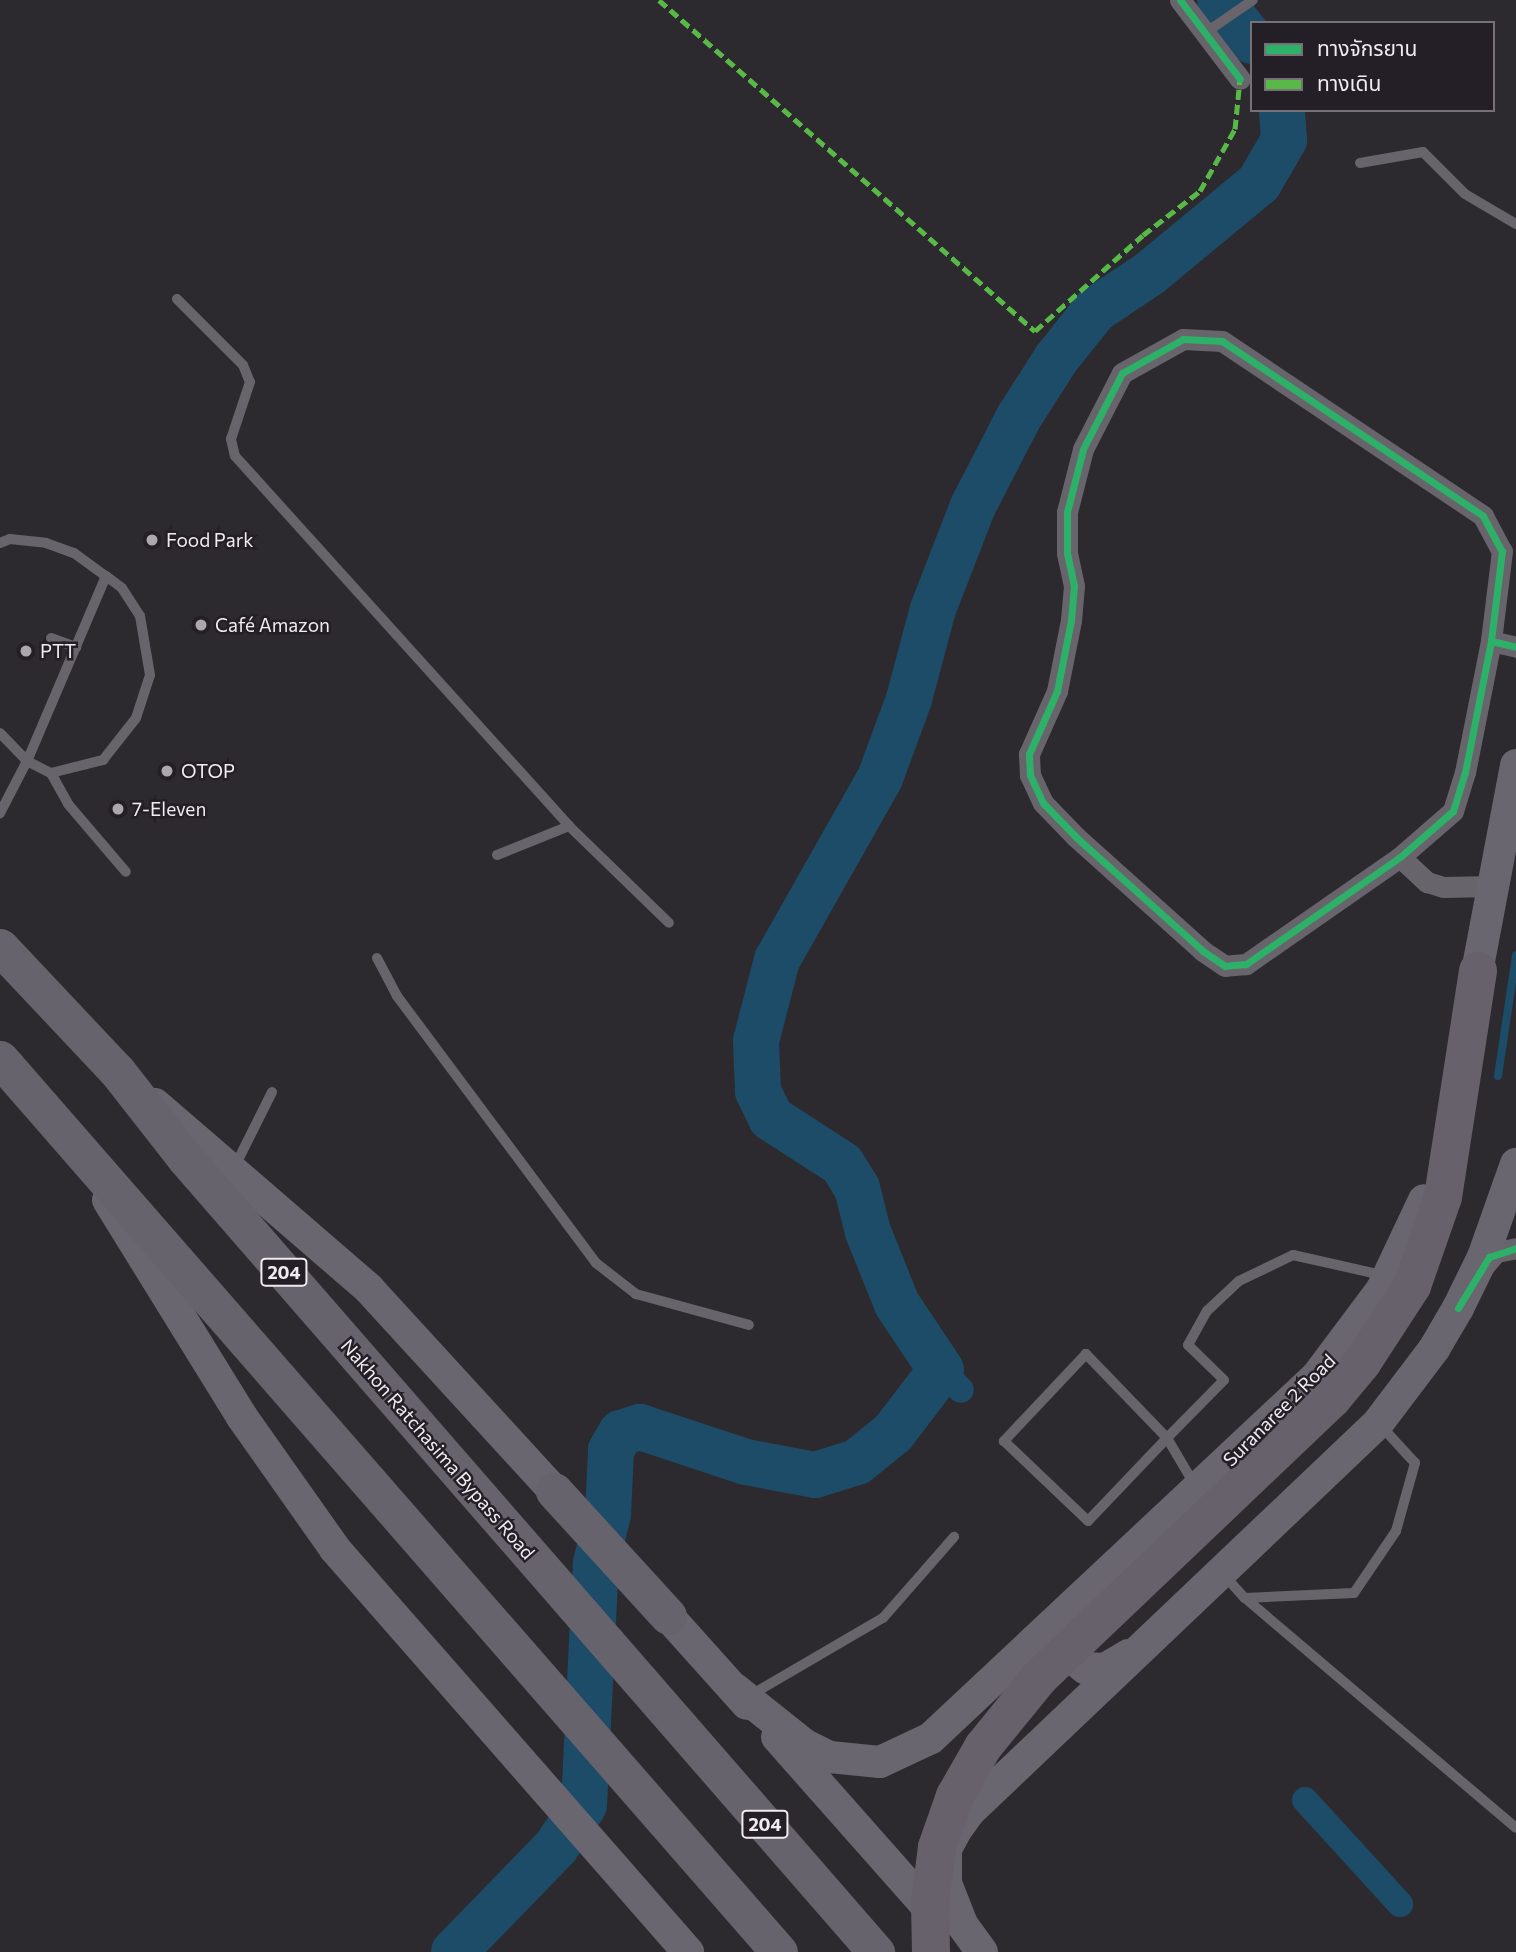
<!DOCTYPE html>
<meta charset="utf-8">
<style>
body{margin:0}
#map{position:relative;width:1516px;height:1952px;overflow:hidden;background:#2d2a2f;font-family:Commissioner,"Noto Sans Thai",sans-serif}
div>[style]{position:absolute}
.stream>*{height:8px;margin:-4px;padding:0 4px;transform-origin:4px;border-radius:4px;background:#1c4c67}
.canal>*{height:26px;margin:-13px;padding:0 13px;transform-origin:13px;border-radius:13px;background:#1c4c67}
.river>*{height:46px;margin:-23px;padding:0 23px;transform-origin:23px;border-radius:23px;background:#1c4c67}
.service>*{height:10px;margin:-5px;padding:0 5px;transform-origin:5px;border-radius:5px;background:#68646b}
.minor>*{height:21px;margin:-10.5px;padding:0 10.5px;transform-origin:10.5px;border-radius:10.5px;background:#68646b}
.secondary>*{height:32px;margin:-16px;padding:0 16px;transform-origin:16px;border-radius:16px;background:#6a666f}
.trunk>*{height:37px;margin:-18.5px;padding:0 18.5px;transform-origin:18.5px;border-radius:18.5px;background:#67636c}
.motorway>*{height:38px;margin:-19px;padding:0 19px;transform-origin:19px;border-radius:19px;background:#66616a}
.quiet>*{height:5px;margin-top:-2.5px;transform-origin:0;background:repeating-linear-gradient(90deg,#58b947 0 10px,transparent 0 15px)}
.cycleway>*{height:7px;margin:-3.5px;padding:0 3.5px;transform-origin:3.5px;border-radius:3.5px;background:#2db169}
.dots>*{width:19px;height:19px;translate:-50% -50%;box-sizing:border-box;border:4px solid #241f26;border-radius:50%}
span{translate:-50% -50%;white-space:nowrap;text-align:center;line-height:1.15;-webkit-text-stroke:5px #241f26;paint-order:stroke}
.shield-label span{padding:2px 5px;background:#241f26;border:2px solid;border-radius:5px;-webkit-text-stroke-width:0}
.shield-label{font-size:18px;color:#efebf1;font-weight:700}
.poi-label{font-size:19px;color:#efebf1}
.left{translate:0 -50%;text-align:left}
.street-label{font-size:19px;color:#efebf1}
.legend{position:absolute;left:1250px;top:21px;width:245px;height:91px;box-sizing:border-box;background:#241f26;border:2px solid #757177;margin:0;padding:9px 12px;list-style:none;font-size:21px;color:#efebf1}
.legend li{display:flex;align-items:center;gap:14px;height:35px}
.legend b{width:35px;border:2px solid #757177}
</style>
<div id="map">
<div class="stream">
<i style="left:1498px;top:1076px;width:122px;rotate:-81.5deg"></i>
</div>
<div class="canal">
<i style="left:941px;top:1370px;width:28px;rotate:45deg"></i>
<i style="left:1305px;top:1800px;width:141px;rotate:47.6deg"></i>
</div>
<div class="river">
<i style="left:1220px;top:0;width:52px;rotate:52deg"></i>
<i style="left:454px;top:1952px;width:146px;rotate:-45.8deg"></i>
<i style="left:556px;top:1847px;width:50px;rotate:-56.3deg"></i>
<i style="left:584px;top:1805px;width:242px;rotate:-87.2deg"></i>
<i style="left:596px;top:1563px;width:50px;rotate:-76.2deg"></i>
<i style="left:608px;top:1514px;width:64px;rotate:-87.3deg"></i>
<i style="left:611px;top:1450px;width:20px;rotate:-60deg"></i>
<i style="left:621px;top:1433px;width:20px;rotate:-18deg"></i>
<i style="left:640px;top:1427px;width:112px;rotate:18.3deg"></i>
<i style="left:746px;top:1462px;width:70px;rotate:10.7deg"></i>
<i style="left:815px;top:1475px;width:44px;rotate:-17.2deg"></i>
<i style="left:857px;top:1462px;width:46px;rotate:-38.9deg"></i>
<i style="left:893px;top:1433px;width:79px;rotate:-52.7deg"></i>
<i style="left:941px;top:1370px;width:79px;rotate:-123.7deg"></i>
<i style="left:897px;top:1304px;width:78px;rotate:-111.9deg"></i>
<i style="left:868px;top:1232px;width:45px;rotate:-104deg"></i>
<i style="left:857px;top:1188px;width:28px;rotate:-122deg"></i>
<i style="left:842px;top:1164px;width:85px;rotate:-147.1deg"></i>
<i style="left:771px;top:1118px;width:30px;rotate:-116deg"></i>
<i style="left:758px;top:1091px;width:50px;rotate:-92.3deg"></i>
<i style="left:756px;top:1041px;width:84px;rotate:-75.5deg"></i>
<i style="left:777px;top:960px;width:209px;rotate:-60.5deg"></i>
<i style="left:880px;top:778px;width:84px;rotate:-69.8deg"></i>
<i style="left:909px;top:699px;width:93px;rotate:-75.1deg"></i>
<i style="left:933px;top:609px;width:110px;rotate:-68.8deg"></i>
<i style="left:973px;top:506px;width:100px;rotate:-62.7deg"></i>
<i style="left:1019px;top:417px;width:69px;rotate:-57.5deg"></i>
<i style="left:1056px;top:359px;width:63px;rotate:-51.5deg"></i>
<i style="left:1095px;top:310px;width:65px;rotate:-33.7deg"></i>
<i style="left:1149px;top:274px;width:143px;rotate:-39.6deg"></i>
<i style="left:1259px;top:183px;width:50px;rotate:-59.8deg"></i>
<i style="left:1284px;top:140px;width:30px;rotate:-94deg"></i>
</div>
<div class="service">
<i style="left:1205px;top:33px;width:58px;rotate:-34.5deg"></i>
<i style="left:1360px;top:163px;width:64px;rotate:-9.9deg"></i>
<i style="left:1423px;top:152px;width:59px;rotate:45deg"></i>
<i style="left:1465px;top:194px;width:59px;rotate:30.5deg"></i>
<i style="left:177px;top:299px;width:93px;rotate:45deg"></i>
<i style="left:243px;top:365px;width:18px;rotate:68deg"></i>
<i style="left:250px;top:382px;width:60px;rotate:108.4deg"></i>
<i style="left:231px;top:439px;width:17px;rotate:77deg"></i>
<i style="left:235px;top:456px;width:498px;rotate:47.9deg"></i>
<i style="left:569px;top:826px;width:139px;rotate:44.1deg"></i>
<i style="left:0;top:543px;width:11px;rotate:-22deg"></i>
<i style="left:10px;top:539px;width:36px;rotate:6deg"></i>
<i style="left:46px;top:543px;width:30px;rotate:20deg"></i>
<i style="left:74px;top:553px;width:39px;rotate:36deg"></i>
<i style="left:106px;top:576px;width:201px;rotate:113.1deg"></i>
<i style="left:27px;top:761px;width:27px;rotate:27deg"></i>
<i style="left:51px;top:773px;width:54px;rotate:-14deg"></i>
<i style="left:103px;top:760px;width:53px;rotate:-51.8deg"></i>
<i style="left:136px;top:718px;width:45px;rotate:-72deg"></i>
<i style="left:150px;top:675px;width:60px;rotate:-99.6deg"></i>
<i style="left:140px;top:616px;width:33px;rotate:-123deg"></i>
<i style="left:122px;top:588px;width:20px;rotate:-143deg"></i>
<i style="left:51px;top:638px;width:27px;rotate:20deg"></i>
<i style="left:0;top:733px;width:39px;rotate:46deg"></i>
<i style="left:27px;top:761px;width:59px;rotate:117.4deg"></i>
<i style="left:51px;top:773px;width:35px;rotate:61deg"></i>
<i style="left:68px;top:804px;width:89px;rotate:49.5deg"></i>
<i style="left:497px;top:855px;width:78px;rotate:-21.9deg"></i>
<i style="left:377px;top:958px;width:43px;rotate:62.2deg"></i>
<i style="left:397px;top:996px;width:333px;rotate:53.3deg"></i>
<i style="left:596px;top:1263px;width:51px;rotate:37.8deg"></i>
<i style="left:636px;top:1294px;width:117px;rotate:15.3deg"></i>
<i style="left:234px;top:1168px;width:85px;rotate:-63.4deg"></i>
<i style="left:1196px;top:1487px;width:57px;rotate:-120.6deg"></i>
<i style="left:1167px;top:1438px;width:117px;rotate:-134deg"></i>
<i style="left:1086px;top:1354px;width:120px;rotate:133.3deg"></i>
<i style="left:1004px;top:1441px;width:116px;rotate:43.6deg"></i>
<i style="left:1088px;top:1521px;width:115px;rotate:-46.4deg"></i>
<i style="left:1167px;top:1438px;width:81px;rotate:-45.5deg"></i>
<i style="left:1224px;top:1380px;width:50px;rotate:-135.8deg"></i>
<i style="left:1188px;top:1345px;width:39px;rotate:-61deg"></i>
<i style="left:1207px;top:1311px;width:44px;rotate:-43.2deg"></i>
<i style="left:1239px;top:1281px;width:60px;rotate:-25.7deg"></i>
<i style="left:1293px;top:1255px;width:95px;rotate:12.7deg"></i>
<i style="left:1224px;top:1575px;width:31px;rotate:48deg"></i>
<i style="left:1245px;top:1598px;width:109px;rotate:-2.6deg"></i>
<i style="left:1354px;top:1593px;width:75px;rotate:-55.9deg"></i>
<i style="left:1396px;top:1531px;width:71px;rotate:-74.4deg"></i>
<i style="left:1415px;top:1463px;width:52px;rotate:-132.6deg"></i>
<i style="left:1245px;top:1598px;width:355px;rotate:40.3deg"></i>
<i style="left:751px;top:1695px;width:153px;rotate:-30.3deg"></i>
<i style="left:883px;top:1618px;width:108px;rotate:-48.8deg"></i>
</div>
<div class="minor">
<i style="left:1180px;top:0;width:99px;rotate:52.8deg"></i>
<i style="left:1491px;top:641px;width:134px;rotate:101.2deg"></i>
<i style="left:1465px;top:772px;width:41px;rotate:107.1deg"></i>
<i style="left:1453px;top:811px;width:70px;rotate:139deg"></i>
<i style="left:1400px;top:857px;width:188px;rotate:145.2deg"></i>
<i style="left:1246px;top:964px;width:21px;rotate:175deg"></i>
<i style="left:1225px;top:966px;width:27px;rotate:-146deg"></i>
<i style="left:1203px;top:951px;width:171px;rotate:-138.1deg"></i>
<i style="left:1076px;top:837px;width:47px;rotate:-134.1deg"></i>
<i style="left:1043px;top:803px;width:31px;rotate:-115deg"></i>
<i style="left:1030px;top:775px;width:21px;rotate:-93deg"></i>
<i style="left:1029px;top:754px;width:69px;rotate:-66deg"></i>
<i style="left:1057px;top:691px;width:72px;rotate:-78.8deg"></i>
<i style="left:1071px;top:620px;width:34px;rotate:-85deg"></i>
<i style="left:1074px;top:586px;width:34px;rotate:-102deg"></i>
<i style="left:1067px;top:553px;width:41px;rotate:-90deg"></i>
<i style="left:1067px;top:512px;width:65px;rotate:-75.7deg"></i>
<i style="left:1083px;top:449px;width:85px;rotate:-62.8deg"></i>
<i style="left:1122px;top:373px;width:70px;rotate:-29.1deg"></i>
<i style="left:1183px;top:339px;width:39px;rotate:3deg"></i>
<i style="left:1222px;top:341px;width:314px;rotate:33.8deg"></i>
<i style="left:1483px;top:516px;width:40px;rotate:62deg"></i>
<i style="left:1502px;top:551px;width:91px;rotate:97deg"></i>
<i style="left:1491px;top:641px;width:26px;rotate:13deg"></i>
<i style="left:1400px;top:857px;width:37px;rotate:43deg"></i>
<i style="left:1427px;top:882px;width:17px;rotate:17deg"></i>
<i style="left:1443px;top:887px;width:50px;rotate:-1.1deg"></i>
<i style="left:1484px;top:1266px;width:18px;rotate:-49deg"></i>
<i style="left:1496px;top:1252px;width:20px;rotate:-11deg"></i>
</div>
<div class="secondary">
<i style="left:1473px;top:993px;width:232px;rotate:-79.3deg"></i>
<i style="left:155px;top:1104px;width:283px;rotate:40.8deg"></i>
<i style="left:369px;top:1289px;width:274px;rotate:47.5deg"></i>
<i style="left:108px;top:1200px;width:255px;rotate:58.3deg"></i>
<i style="left:242px;top:1417px;width:161px;rotate:54.8deg"></i>
<i style="left:335px;top:1549px;width:536px;rotate:48.78deg"></i>
<i style="left:668px;top:1616px;width:118px;rotate:48.1deg"></i>
<i style="left:1066px;top:1629px;width:26px;rotate:83deg"></i>
<i style="left:1069px;top:1655px;width:21px;rotate:39deg"></i>
<i style="left:1085px;top:1668px;width:20px;rotate:3deg"></i>
<i style="left:1105px;top:1669px;width:27px;rotate:-31deg"></i>
<i style="left:735px;top:1689px;width:90px;rotate:38.7deg"></i>
<i style="left:805px;top:1745px;width:28px;rotate:26deg"></i>
<i style="left:830px;top:1757px;width:50px;rotate:5.7deg"></i>
<i style="left:880px;top:1762px;width:56px;rotate:-25.2deg"></i>
<i style="left:931px;top:1738px;width:529px;rotate:-43.16deg"></i>
<i style="left:1317px;top:1376px;width:109px;rotate:-53.2deg"></i>
<i style="left:1382px;top:1289px;width:98px;rotate:-64.7deg"></i>
<i style="left:777px;top:1737px;width:246px;rotate:48.5deg"></i>
<i style="left:982px;top:1952px;width:34px;rotate:-126deg"></i>
<i style="left:962px;top:1924px;width:44px;rotate:-111.3deg"></i>
<i style="left:946px;top:1883px;width:34px;rotate:-90deg"></i>
<i style="left:946px;top:1849px;width:21px;rotate:-62deg"></i>
<i style="left:956px;top:1830px;width:24px;rotate:-54deg"></i>
<i style="left:970px;top:1811px;width:563px;rotate:-43.56deg"></i>
<i style="left:1378px;top:1423px;width:93px;rotate:-52.9deg"></i>
<i style="left:1434px;top:1349px;width:48px;rotate:-59.7deg"></i>
<i style="left:1458px;top:1308px;width:57px;rotate:-63.9deg"></i>
<i style="left:1483px;top:1257px;width:99px;rotate:-70.5deg"></i>
</div>
<div class="trunk">
<i style="left:0;top:947px;width:170px;rotate:46.7deg"></i>
<i style="left:117px;top:1071px;width:110px;rotate:52deg"></i>
<i style="left:185px;top:1158px;width:1053px;rotate:48.97deg"></i>
<i style="left:0;top:1059px;width:1185px;rotate:48.9deg"></i>
<i style="left:554px;top:1491px;width:169px;rotate:47.6deg"></i>
</div>
<div class="motorway">
<i style="left:931px;top:1952px;width:49px;rotate:-91.2deg"></i>
<i style="left:930px;top:1903px;width:56px;rotate:-82.9deg"></i>
<i style="left:937px;top:1847px;width:54px;rotate:-70.6deg"></i>
<i style="left:955px;top:1796px;width:56px;rotate:-60.3deg"></i>
<i style="left:983px;top:1747px;width:89px;rotate:-50.9deg"></i>
<i style="left:1039px;top:1678px;width:405px;rotate:-43.6deg"></i>
<i style="left:1332px;top:1399px;width:47px;rotate:-50.2deg"></i>
<i style="left:1362px;top:1363px;width:92px;rotate:-57deg"></i>
<i style="left:1412px;top:1286px;width:94px;rotate:-70.8deg"></i>
<i style="left:1443px;top:1197px;width:229px;rotate:-81.2deg"></i>
</div>
<div class="quiet">
<i style="left:659px;top:0;width:501px;rotate:41.36deg"></i>
<i style="left:1035px;top:331px;width:144px;rotate:-41.6deg"></i>
<i style="left:1143px;top:235px;width:72px;rotate:-37.7deg"></i>
<i style="left:1200px;top:191px;width:71px;rotate:-60.6deg"></i>
<i style="left:1235px;top:129px;width:50px;rotate:-84.3deg"></i>
</div>
<div class="cycleway">
<i style="left:1180px;top:0;width:99px;rotate:52.8deg"></i>
<i style="left:1491px;top:641px;width:134px;rotate:101.2deg"></i>
<i style="left:1465px;top:772px;width:41px;rotate:107.1deg"></i>
<i style="left:1453px;top:811px;width:70px;rotate:139deg"></i>
<i style="left:1400px;top:857px;width:188px;rotate:145.2deg"></i>
<i style="left:1246px;top:964px;width:21px;rotate:175deg"></i>
<i style="left:1225px;top:966px;width:27px;rotate:-146deg"></i>
<i style="left:1203px;top:951px;width:171px;rotate:-138.1deg"></i>
<i style="left:1076px;top:837px;width:47px;rotate:-134.1deg"></i>
<i style="left:1043px;top:803px;width:31px;rotate:-115deg"></i>
<i style="left:1030px;top:775px;width:21px;rotate:-93deg"></i>
<i style="left:1029px;top:754px;width:69px;rotate:-66deg"></i>
<i style="left:1057px;top:691px;width:72px;rotate:-78.8deg"></i>
<i style="left:1071px;top:620px;width:34px;rotate:-85deg"></i>
<i style="left:1074px;top:586px;width:34px;rotate:-102deg"></i>
<i style="left:1067px;top:553px;width:41px;rotate:-90deg"></i>
<i style="left:1067px;top:512px;width:65px;rotate:-75.7deg"></i>
<i style="left:1083px;top:449px;width:85px;rotate:-62.8deg"></i>
<i style="left:1122px;top:373px;width:70px;rotate:-29.1deg"></i>
<i style="left:1183px;top:339px;width:39px;rotate:3deg"></i>
<i style="left:1222px;top:341px;width:314px;rotate:33.8deg"></i>
<i style="left:1483px;top:516px;width:40px;rotate:62deg"></i>
<i style="left:1502px;top:551px;width:91px;rotate:97deg"></i>
<i style="left:1491px;top:641px;width:26px;rotate:13deg"></i>
<i style="left:1458px;top:1308px;width:60px;rotate:-58.7deg"></i>
<i style="left:1489px;top:1257px;width:28px;rotate:-18deg"></i>
</div>
<div class="dots">
<i style="left:152px;top:540px;background:#aba7ad"></i>
<i style="left:201px;top:625px;background:#aba7ad"></i>
<i style="left:26px;top:651px;background:#aba7ad"></i>
<i style="left:167px;top:771px;background:#aba7ad"></i>
<i style="left:118px;top:809px;background:#aba7ad"></i>
</div>
<div class="shield-label">
<span style="left:284px;top:1272px">204</span>
<span style="left:765px;top:1824px">204</span>
</div>
<div class="poi-label">
<span class="left" style="left:166px;top:540px">Food Park</span>
<span class="left" style="left:215px;top:625px">Café Amazon</span>
<span class="left" style="left:40px;top:651px">PTT</span>
<span class="left" style="left:181px;top:771px">OTOP</span>
<span class="left" style="left:132px;top:809px">7-Eleven</span>
</div>
<div class="street-label">
<span style="left:1279px;top:1410px;rotate:-45deg">Suranaree 2 Road</span>
<span style="left:438px;top:1449px;rotate:49deg">Nakhon Ratchasima Bypass Road</span>
</div>
<ul class="legend">
<li><b style="height:9px;background:#2db169"></b>ทางจักรยาน</li>
<li><b style="height:9px;background:#58b947"></b>ทางเดิน</li>
</ul>
</div>
